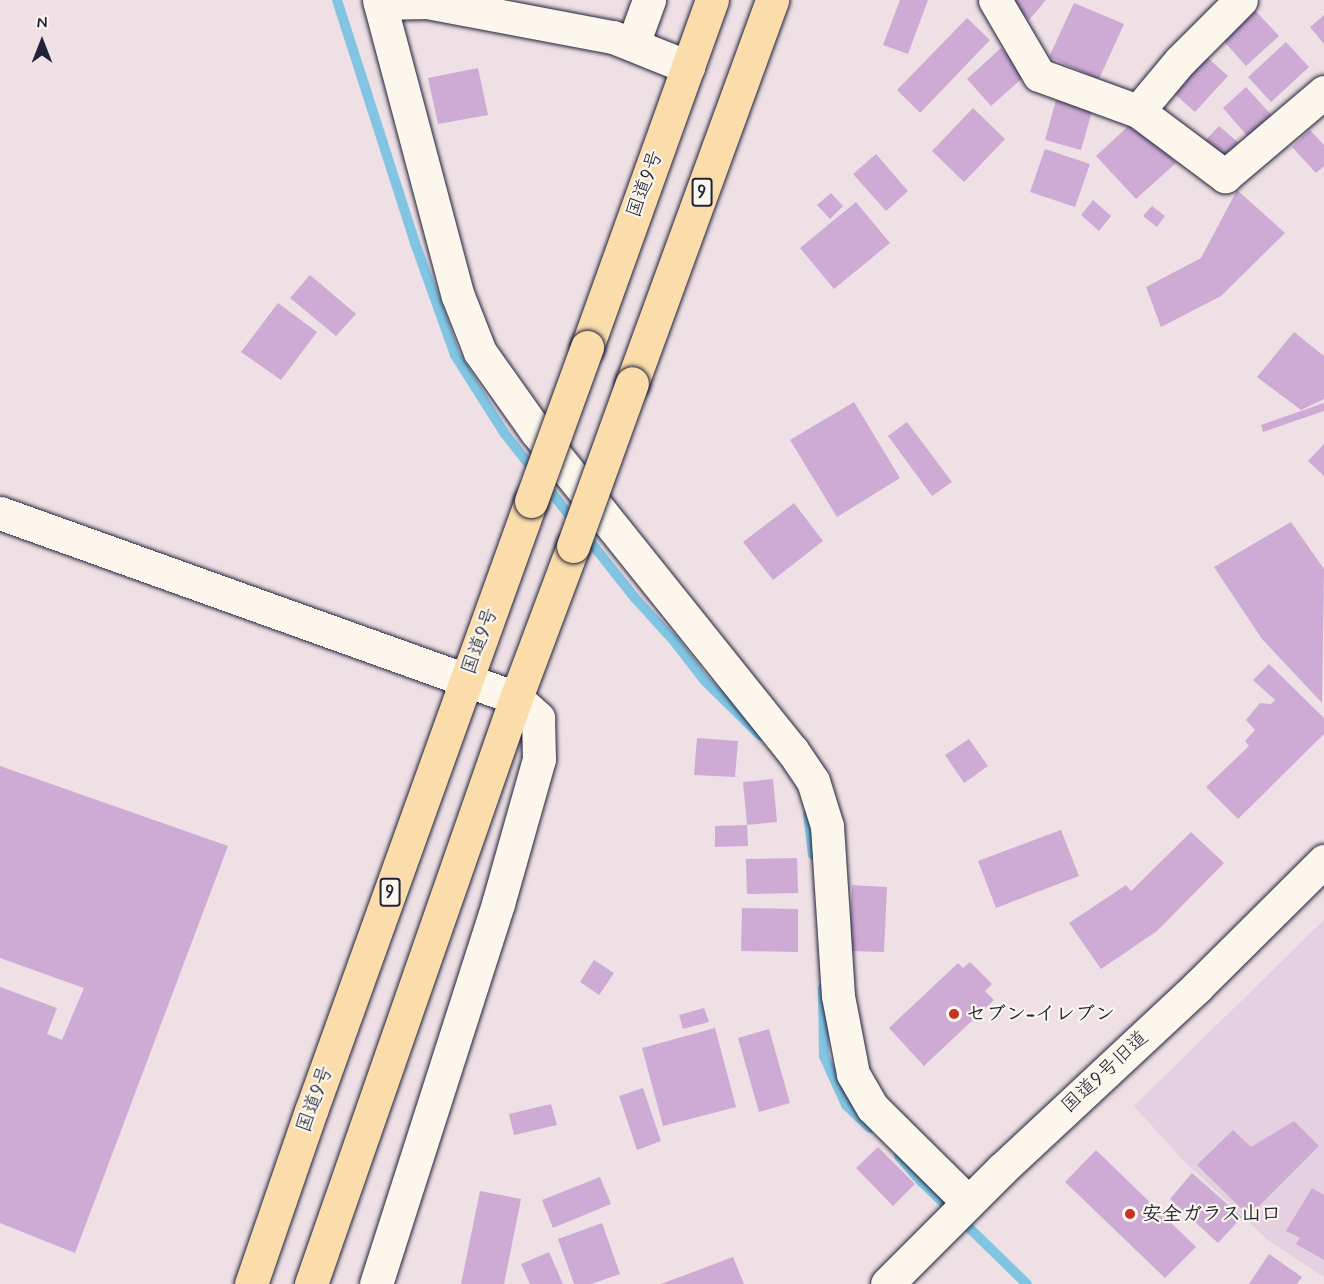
<!DOCTYPE html>
<meta charset="utf-8">
<style>
body{margin:0}
#map{position:relative;width:1324px;height:1284px;overflow:hidden;background:#eee0e5;font-family:Mynerve,"Klee One",sans-serif}
div>[style]{position:absolute}
.built>*{inset:0;background:#e4d0e0}
.stream>*{height:10px;margin:-5px;padding:0 5px;transform-origin:5px;border-radius:5px;background:#81c5e2}
.building>*{inset:0;background:#ceabd5}
.roads{filter:drop-shadow(0 0 2px #22223b) drop-shadow(0 0 2px #22223b)}
.minor>*{height:33px;margin:-16.5px;padding:0 16.5px;transform-origin:16.5px;border-radius:16.5px;background:#fbf7ec}
.tertiary>*{height:33px;margin:-16.5px;padding:0 16.5px;transform-origin:16.5px;border-radius:16.5px;background:#fbf7ec}
.trunk>*{height:33px;margin:-16.5px;padding:0 16.5px;transform-origin:16.5px;border-radius:16.5px;background:#fbddab}
.bridges{filter:drop-shadow(0 0 2px #22223b) drop-shadow(0 0 2px #22223b)}
.trunk-bridge>*{height:33px;margin:-16.5px;padding:0 16.5px;transform-origin:16.5px;border-radius:16.5px;background:#fbddab}
.dots>*{width:16px;height:16px;translate:-50% -50%;box-sizing:border-box;border:3px solid #fbf7ec;border-radius:50%}
span{translate:-50% -50%;white-space:nowrap;text-align:center;line-height:1.15;-webkit-text-stroke:4.5px #fbf7ec;paint-order:stroke}
.shield-label span{padding:2px 4px;background:#fbf7ec;border:2px solid;border-radius:4px;-webkit-text-stroke-width:0}
.shield-label{font-size:18px;color:#22223b;font-weight:700}
.street-label{font-size:20px;color:#22223b}
.poi-label{font-size:20px;color:#22223b;font-weight:700}
.left{translate:0 -50%;text-align:left}
.north{position:absolute;left:12px;top:12px;width:60px;height:60px;-webkit-text-stroke:4px #fbf7ec;paint-order:stroke;rotate:0deg;font-size:16px;font-weight:700;line-height:24px;text-align:center;color:#22223b}
.north::after{content:'';display:block;margin:auto;width:21px;height:27px;background:#22223b;clip-path:polygon(50% 0,100% 100%,50% 72%,0 100%)}
</style>
<div id="map">
<div class="built">
<i style="clip-path:polygon(1324px 920px,1324px 1277px,1268px 1240px,1182px 1159px,1134px 1106px)"></i>
</div>
<div class="stream">
<i style="left:337px;top:0;width:255px;rotate:72.2deg"></i>
<i style="left:415px;top:243px;width:119px;rotate:70.3deg"></i>
<i style="left:455px;top:355px;width:93px;rotate:57.7deg"></i>
<i style="left:505px;top:434px;width:209px;rotate:51.6deg"></i>
<i style="left:635px;top:598px;width:58px;rotate:47.8deg"></i>
<i style="left:674px;top:641px;width:51px;rotate:52.2deg"></i>
<i style="left:705px;top:681px;width:78px;rotate:44.5deg"></i>
<i style="left:808px;top:814px;width:41px;rotate:83deg"></i>
<i style="left:823px;top:988px;width:68px;rotate:89.2deg"></i>
<i style="left:824px;top:1056px;width:54px;rotate:65.8deg"></i>
<i style="left:846px;top:1105px;width:33px;rotate:44deg"></i>
<i style="left:899px;top:1156px;width:35px;rotate:49deg"></i>
<i style="left:922px;top:1182px;width:146px;rotate:44.2deg"></i>
</div>
<div class="building">
<i style="clip-path:polygon(900px 0,928px 0,908px 54px,883px 45px)"></i>
<i style="clip-path:polygon(1005px 0,1046px 0,1029px 20px)"></i>
<i style="clip-path:polygon(1074px 3px,1124px 24px,1099px 79px,1049px 57px)"></i>
<i style="clip-path:polygon(1252px 7px,1279px 36px,1246px 66px,1220px 37px)"></i>
<i style="clip-path:polygon(1324px 15px,1324px 44px,1310px 27px)"></i>
<i style="clip-path:polygon(967px 18px,990px 40px,920px 113px,897px 90px)"></i>
<i style="clip-path:polygon(1286px 42px,1309px 67px,1271px 102px,1248px 77px)"></i>
<i style="clip-path:polygon(1001px 48px,1026px 75px,991px 106px,967px 79px)"></i>
<i style="clip-path:polygon(1201px 52px,1228px 76px,1195px 112px,1168px 88px)"></i>
<i style="clip-path:polygon(478px 68px,488px 115px,438px 124px,428px 78px)"></i>
<i style="clip-path:polygon(1246px 87px,1274px 118px,1250px 139px,1223px 108px)"></i>
<i style="clip-path:polygon(1056px 100px,1092px 111px,1081px 150px,1045px 140px)"></i>
<i style="clip-path:polygon(973px 108px,1005px 139px,964px 182px,932px 151px)"></i>
<i style="clip-path:polygon(1136px 119px,1176px 163px,1136px 199px,1096px 156px)"></i>
<i style="clip-path:polygon(1219px 126px,1240px 144px,1224px 163px,1202px 144px)"></i>
<i style="clip-path:polygon(1310px 130px,1324px 145px,1324px 166px,1316px 173px,1292px 147px)"></i>
<i style="clip-path:polygon(1045px 149px,1090px 164px,1075px 207px,1030px 192px)"></i>
<i style="clip-path:polygon(876px 154px,908px 191px,886px 211px,853px 174px)"></i>
<i style="clip-path:polygon(1237px 190px,1285px 233px,1221px 296px,1161px 327px,1146px 287px,1201px 258px)"></i>
<i style="clip-path:polygon(831px 193px,843px 206px,830px 219px,817px 205px)"></i>
<i style="clip-path:polygon(1093px 200px,1111px 216px,1099px 231px,1081px 215px)"></i>
<i style="clip-path:polygon(856px 202px,890px 243px,834px 289px,800px 248px)"></i>
<i style="clip-path:polygon(1152px 206px,1165px 216px,1157px 227px,1143px 216px)"></i>
<i style="clip-path:polygon(310px 275px,356px 314px,336px 336px,290px 298px)"></i>
<i style="clip-path:polygon(278px 303px,317px 332px,281px 380px,241px 352px)"></i>
<i style="clip-path:polygon(1294px 332px,1324px 356px,1324px 399px,1301px 410px,1257px 377px)"></i>
<i style="clip-path:polygon(854px 402px,900px 478px,837px 517px,790px 440px)"></i>
<i style="clip-path:polygon(1324px 403px,1324px 411px,1263px 432px,1261px 425px)"></i>
<i style="clip-path:polygon(907px 422px,952px 482px,932px 496px,888px 436px)"></i>
<i style="clip-path:polygon(1324px 444px,1324px 476px,1308px 461px)"></i>
<i style="clip-path:polygon(794px 503px,823px 541px,773px 580px,743px 542px)"></i>
<i style="clip-path:polygon(1291px 522px,1324px 569px,1322px 703px,1262px 639px,1214px 567px)"></i>
<i style="clip-path:polygon(1269px 664px,1324px 718px,1324px 734px,1238px 819px,1206px 787px,1249px 746px,1245px 741px,1255px 730px,1246px 720px,1260px 703px,1271px 704px,1275px 700px,1253px 680px)"></i>
<i style="clip-path:polygon(697px 738px,738px 741px,735px 777px,694px 775px)"></i>
<i style="clip-path:polygon(969px 739px,988px 766px,964px 783px,945px 755px)"></i>
<i style="clip-path:polygon(0 766px,228px 846px,75px 1253px,0 1223px,0 987px,57px 1008px,47px 1034px,62px 1040px,84px 988px,0 958px)"></i>
<i style="clip-path:polygon(773px 779px,777px 822px,747px 825px,748px 846px,715px 847px,715px 826px,747px 825px,743px 782px)"></i>
<i style="clip-path:polygon(1061px 830px,1079px 876px,996px 908px,978px 861px)"></i>
<i style="clip-path:polygon(1191px 832px,1224px 863px,1157px 931px,1101px 969px,1069px 923px,1126px 885px,1131px 891px)"></i>
<i style="clip-path:polygon(797px 858px,798px 893px,747px 894px,746px 859px)"></i>
<i style="clip-path:polygon(852px 885px,887px 887px,884px 952px,850px 951px)"></i>
<i style="clip-path:polygon(742px 908px,798px 909px,798px 952px,741px 951px)"></i>
<i style="clip-path:polygon(594px 960px,614px 973px,599px 995px,580px 982px)"></i>
<i style="clip-path:polygon(970px 962px,992px 984px,985px 991px,994px 1000px,924px 1066px,889px 1028px,958px 963px,963px 968px)"></i>
<i style="clip-path:polygon(704px 1008px,709px 1022px,683px 1029px,679px 1015px)"></i>
<i style="clip-path:polygon(715px 1028px,736px 1107px,663px 1126px,642px 1048px)"></i>
<i style="clip-path:polygon(769px 1029px,790px 1103px,759px 1112px,738px 1038px)"></i>
<i style="clip-path:polygon(643px 1088px,661px 1141px,637px 1150px,619px 1096px)"></i>
<i style="clip-path:polygon(551px 1104px,557px 1125px,514px 1135px,509px 1114px)"></i>
<i style="clip-path:polygon(1294px 1121px,1319px 1146px,1249px 1216px,1197px 1165px,1233px 1130px,1251px 1147px)"></i>
<i style="clip-path:polygon(878px 1147px,915px 1184px,893px 1206px,856px 1168px)"></i>
<i style="clip-path:polygon(1096px 1150px,1196px 1247px,1165px 1278px,1065px 1182px)"></i>
<i style="clip-path:polygon(1192px 1173px,1242px 1217px,1218px 1243px,1170px 1199px)"></i>
<i style="clip-path:polygon(600px 1177px,611px 1204px,553px 1228px,542px 1200px)"></i>
<i style="clip-path:polygon(1312px 1188px,1324px 1195px,1324px 1260px,1296px 1244px,1300px 1238px,1286px 1231px)"></i>
<i style="clip-path:polygon(480px 1191px,521px 1199px,504px 1284px,461px 1284px)"></i>
<i style="clip-path:polygon(602px 1223px,620px 1274px,591px 1284px,574px 1284px,558px 1239px)"></i>
<i style="clip-path:polygon(549px 1252px,563px 1284px,530px 1284px,521px 1264px)"></i>
<i style="clip-path:polygon(1269px 1254px,1302px 1277px,1297px 1284px,1249px 1284px)"></i>
<i style="clip-path:polygon(733px 1257px,744px 1284px,661px 1284px)"></i>
</div>
<div class="roads">
<div class="minor">
<i style="left:379px;top:0;width:306px;rotate:75.1deg"></i>
<i style="left:458px;top:296px;width:60px;rotate:68.6deg"></i>
<i style="left:480px;top:352px;width:97px;rotate:54.7deg"></i>
<i style="left:536px;top:431px;width:409px;rotate:51.3deg"></i>
<i style="left:792px;top:750px;width:37px;rotate:56deg"></i>
<i style="left:813px;top:781px;width:47px;rotate:72.7deg"></i>
<i style="left:827px;top:826px;width:170px;rotate:86.3deg"></i>
<i style="left:838px;top:996px;width:79px;rotate:79.1deg"></i>
<i style="left:853px;top:1074px;width:39px;rotate:60deg"></i>
<i style="left:873px;top:1108px;width:134px;rotate:44.7deg"></i>
<i style="left:995px;top:0;width:87px;rotate:59.6deg"></i>
<i style="left:1039px;top:75px;width:105px;rotate:20deg"></i>
<i style="left:1138px;top:111px;width:109px;rotate:36.8deg"></i>
<i style="left:1225px;top:176px;width:130px;rotate:-40.3deg"></i>
<i style="left:380px;top:3px;width:47px;rotate:-1.2deg"></i>
<i style="left:427px;top:2px;width:189px;rotate:10.7deg"></i>
<i style="left:613px;top:37px;width:81px;rotate:21.8deg"></i>
<i style="left:633px;top:44px;width:47px;rotate:-70deg"></i>
<i style="left:1138px;top:111px;width:65px;rotate:-50deg"></i>
<i style="left:1180px;top:61px;width:86px;rotate:-45deg"></i>
<i style="left:0;top:513px;width:548px;rotate:19.72deg"></i>
<i style="left:516px;top:698px;width:30px;rotate:42deg"></i>
<i style="left:538px;top:718px;width:41px;rotate:88.6deg"></i>
<i style="left:539px;top:759px;width:151px;rotate:105.8deg"></i>
<i style="left:498px;top:904px;width:399px;rotate:107.8deg"></i>
</div>
<div class="tertiary">
<i style="left:887px;top:1284px;width:163px;rotate:-45deg"></i>
<i style="left:1002px;top:1169px;width:267px;rotate:-43deg"></i>
<i style="left:1197px;top:987px;width:179px;rotate:-44.8deg"></i>
</div>
<div class="trunk">
<i style="left:587px;top:347px;width:369px;rotate:-70.2deg"></i>
<i style="left:632px;top:383px;width:408px;rotate:-69.9deg"></i>
<i style="left:251px;top:1284px;width:183px;rotate:-70.9deg"></i>
<i style="left:311px;top:1111px;width:648px;rotate:-70.17deg"></i>
<i style="left:311px;top:1284px;width:621px;rotate:-70.72deg"></i>
<i style="left:516px;top:698px;width:162px;rotate:-69.4deg"></i>
</div>
</div>
<div class="bridges">
<div class="trunk-bridge">
<i style="left:531px;top:501px;width:164px;rotate:-70deg"></i>
<i style="left:573px;top:546px;width:173px;rotate:-70.1deg"></i>
</div>
</div>
<div class="dots">
<i style="left:954px;top:1014px;background:#c8321e"></i>
<i style="left:1130px;top:1214px;background:#c8321e"></i>
</div>
<div class="shield-label">
<span style="left:702px;top:192px">9</span>
<span style="left:390px;top:892px">9</span>
</div>
<div class="street-label">
<span style="left:645px;top:184px;rotate:-70deg">国道9号</span>
<span style="left:480px;top:641px;rotate:-70deg">国道9号</span>
<span style="left:1105px;top:1072px;rotate:-43deg">国道9号旧道</span>
<span style="left:315px;top:1099px;rotate:-70deg">国道9号</span>
</div>
<div class="poi-label">
<span class="left" style="left:966px;top:1014px">セブン-イレブン</span>
<span class="left" style="left:1142px;top:1214px">安全ガラス山口</span>
</div>
<div class="north">N</div>
</div>
